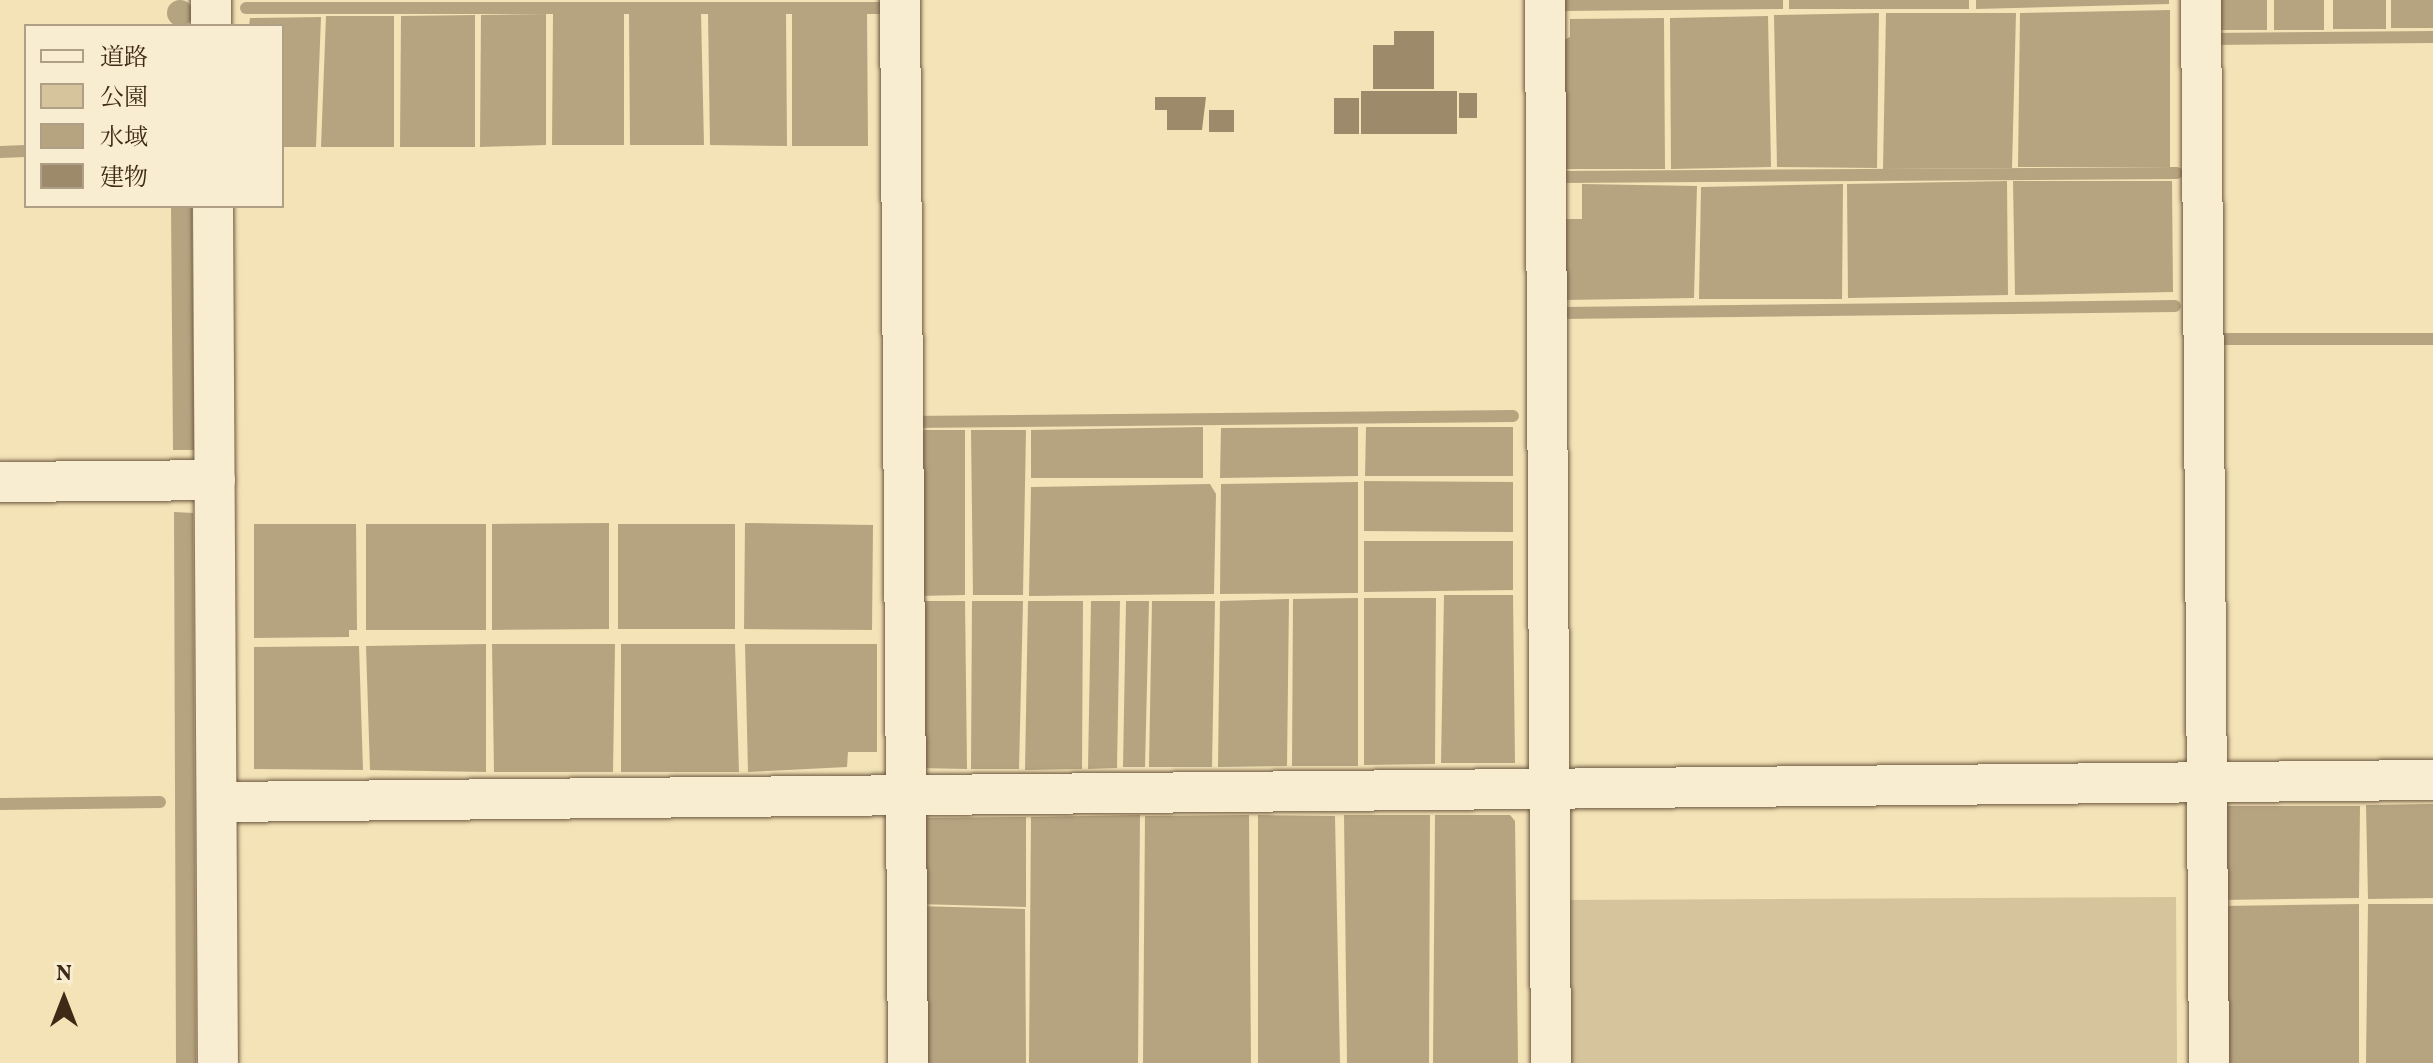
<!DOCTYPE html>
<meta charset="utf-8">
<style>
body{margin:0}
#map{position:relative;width:2433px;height:1063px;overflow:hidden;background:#f4e3b7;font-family:Vollkorn,"Noto Serif JP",serif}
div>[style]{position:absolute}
.green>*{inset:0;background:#d5c49c}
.water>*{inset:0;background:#b6a481}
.round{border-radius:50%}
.stream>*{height:12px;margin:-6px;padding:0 6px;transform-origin:6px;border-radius:6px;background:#b6a481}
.building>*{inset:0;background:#9d8a6a}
.roads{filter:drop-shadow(0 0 2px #6c583f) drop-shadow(0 0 2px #6c583f)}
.minor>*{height:40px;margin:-20px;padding:0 20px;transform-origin:20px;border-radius:20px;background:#f8edd0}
span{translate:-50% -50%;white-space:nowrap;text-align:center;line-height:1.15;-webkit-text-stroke:8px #f8edd0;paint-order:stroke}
.legend{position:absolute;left:24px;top:24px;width:260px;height:184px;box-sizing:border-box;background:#f8edd0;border:2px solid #ae9f86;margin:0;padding:10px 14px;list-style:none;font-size:24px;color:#3e2a17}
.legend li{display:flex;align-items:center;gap:16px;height:40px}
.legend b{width:40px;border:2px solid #ae9f86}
.north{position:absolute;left:24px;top:959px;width:80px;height:80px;-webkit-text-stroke:6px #f8edd0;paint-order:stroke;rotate:0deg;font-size:22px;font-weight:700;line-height:32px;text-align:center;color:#3e2a17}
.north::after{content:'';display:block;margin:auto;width:28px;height:36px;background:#3e2a17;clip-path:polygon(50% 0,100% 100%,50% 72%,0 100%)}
</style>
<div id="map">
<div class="green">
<i style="clip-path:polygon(2176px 897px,2177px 1063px,1563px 1063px,1562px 900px)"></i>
</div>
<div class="water">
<i class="round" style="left:167px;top:0;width:26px;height:26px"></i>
<i style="clip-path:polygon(1562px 0,1783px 0,1783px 9px,1562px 11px)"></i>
<i style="clip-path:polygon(1789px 0,1969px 0,1969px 9px,1789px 9px)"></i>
<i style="clip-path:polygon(1976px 0,2169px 0,2169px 4px,1976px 9px)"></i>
<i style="clip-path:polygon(2213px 0,2267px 0,2267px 30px,2213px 30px)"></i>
<i style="clip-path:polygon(2274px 0,2324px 0,2324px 30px,2274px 30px)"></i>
<i style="clip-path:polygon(2333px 0,2386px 0,2386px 29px,2333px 29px)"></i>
<i style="clip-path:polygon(2391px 0,2433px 0,2433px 28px,2391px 28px)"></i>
<i style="clip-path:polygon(2170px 10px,2170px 167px,2018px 167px,2020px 13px)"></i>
<i style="clip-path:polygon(553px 13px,624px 13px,624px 145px,552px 145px)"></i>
<i style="clip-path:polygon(629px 13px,701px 13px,704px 145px,630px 145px)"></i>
<i style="clip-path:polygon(708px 13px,786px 13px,787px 146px,710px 145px)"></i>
<i style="clip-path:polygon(792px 13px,867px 13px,868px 146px,792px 146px)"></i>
<i style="clip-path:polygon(1879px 13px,1877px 168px,1777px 167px,1774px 15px)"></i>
<i style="clip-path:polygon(1886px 13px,2016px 13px,2012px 168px,1883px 169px)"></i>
<i style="clip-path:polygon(546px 14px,546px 145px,480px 147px,481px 15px)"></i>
<i style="clip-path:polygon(475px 15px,475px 147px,400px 147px,401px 16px)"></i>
<i style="clip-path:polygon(326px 16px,394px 16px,394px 147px,321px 147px)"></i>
<i style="clip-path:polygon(1768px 16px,1771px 167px,1671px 169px,1670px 18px)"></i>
<i style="clip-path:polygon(321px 17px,316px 147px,282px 147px,282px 26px,249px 26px,250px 18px)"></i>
<i style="clip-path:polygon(1664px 18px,1665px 169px,1559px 169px,1559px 42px,1570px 37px,1570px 19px)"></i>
<i style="clip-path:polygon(2007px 181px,2008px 295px,1848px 298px,1847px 184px)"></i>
<i style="clip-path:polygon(2013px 181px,2172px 181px,2173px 292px,2015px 295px)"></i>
<i style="clip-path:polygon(1582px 184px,1697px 186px,1694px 298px,1564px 300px,1561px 219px,1582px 219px)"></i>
<i style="clip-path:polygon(1843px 184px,1842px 299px,1699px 299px,1701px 187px)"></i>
<i style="clip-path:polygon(171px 206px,192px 206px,194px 450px,173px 450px)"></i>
<i style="clip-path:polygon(1203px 427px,1203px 478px,1031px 478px,1031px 430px)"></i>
<i style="clip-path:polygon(1358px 427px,1358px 476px,1220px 478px,1221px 428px)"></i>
<i style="clip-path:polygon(1366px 427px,1513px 427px,1513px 476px,1365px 476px)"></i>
<i style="clip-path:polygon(913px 430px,965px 430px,965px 595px,916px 596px)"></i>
<i style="clip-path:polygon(971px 430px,1026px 430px,1023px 595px,973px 595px)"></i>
<i style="clip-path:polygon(1364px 481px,1513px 482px,1513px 532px,1364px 531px)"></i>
<i style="clip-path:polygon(1358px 482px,1358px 593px,1220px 594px,1221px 484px)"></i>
<i style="clip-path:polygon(1210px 484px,1216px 494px,1214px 594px,1029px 596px,1031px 487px)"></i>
<i style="clip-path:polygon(174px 512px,193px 513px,196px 1063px,176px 1063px)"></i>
<i style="clip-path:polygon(609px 523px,609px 629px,492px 630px,492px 524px)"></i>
<i style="clip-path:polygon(745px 523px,873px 525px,872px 630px,744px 629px)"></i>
<i style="clip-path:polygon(254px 524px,356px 524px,357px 630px,349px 630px,349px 637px,254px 638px)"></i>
<i style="clip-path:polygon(366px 524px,486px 524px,486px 630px,366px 630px)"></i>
<i style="clip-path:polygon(618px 524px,735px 524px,735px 629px,618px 629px)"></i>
<i style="clip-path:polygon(1364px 541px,1513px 541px,1513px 590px,1364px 592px)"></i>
<i style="clip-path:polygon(1444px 595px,1513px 595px,1515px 763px,1441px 763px)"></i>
<i style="clip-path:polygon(1358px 598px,1358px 766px,1292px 766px,1293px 599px)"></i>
<i style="clip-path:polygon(1364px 598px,1436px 598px,1435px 764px,1364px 765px)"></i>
<i style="clip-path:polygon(1289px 599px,1287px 766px,1218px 767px,1220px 601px)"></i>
<i style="clip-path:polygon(917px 601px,965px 601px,967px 769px,917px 768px)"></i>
<i style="clip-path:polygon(972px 601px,1023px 601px,1019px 769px,971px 769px)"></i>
<i style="clip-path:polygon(1028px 601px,1083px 601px,1082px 769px,1025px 770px)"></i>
<i style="clip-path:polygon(1091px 601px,1120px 601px,1117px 768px,1088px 769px)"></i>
<i style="clip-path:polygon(1126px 601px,1149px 601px,1145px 767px,1123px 767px)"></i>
<i style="clip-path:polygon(1152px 601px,1215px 601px,1212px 767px,1149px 767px)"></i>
<i style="clip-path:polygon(486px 644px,486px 772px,370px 770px,366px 646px)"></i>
<i style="clip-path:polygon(492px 644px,615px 644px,613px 772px,494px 772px)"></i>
<i style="clip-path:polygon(621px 644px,735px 644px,739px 772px,621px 772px)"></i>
<i style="clip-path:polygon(745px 644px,877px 644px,877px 752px,848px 752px,847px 767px,748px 772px)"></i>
<i style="clip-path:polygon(359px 646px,363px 770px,254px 769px,254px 647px)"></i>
<i style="clip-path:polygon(2433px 804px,2433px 898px,2368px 899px,2366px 805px)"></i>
<i style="clip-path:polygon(2222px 806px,2360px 806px,2359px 898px,2221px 900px)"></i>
<i style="clip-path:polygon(1140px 815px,1138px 1063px,1029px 1063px,1031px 817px)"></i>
<i style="clip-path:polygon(1249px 815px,1251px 1063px,1143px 1063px,1145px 816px)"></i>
<i style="clip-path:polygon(1258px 815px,1335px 816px,1340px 1063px,1258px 1063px)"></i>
<i style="clip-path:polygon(1344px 815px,1430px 815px,1429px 1063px,1347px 1063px)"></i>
<i style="clip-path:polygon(1435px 815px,1510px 815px,1515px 821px,1518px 1063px,1433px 1063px)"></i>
<i style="clip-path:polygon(1026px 817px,1026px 907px,917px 904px,917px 818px)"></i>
<i style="clip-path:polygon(2359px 904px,2359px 1063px,2219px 1063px,2222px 906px)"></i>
<i style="clip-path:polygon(2368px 904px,2433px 904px,2433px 1063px,2366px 1063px)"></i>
<i style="clip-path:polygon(917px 906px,1025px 909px,1026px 1063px,917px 1063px)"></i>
</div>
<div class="stream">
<i style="left:246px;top:8px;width:636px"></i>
<i style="left:2212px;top:39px;width:221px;rotate:-0.5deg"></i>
<i style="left:0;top:152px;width:26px;rotate:-2deg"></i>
<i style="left:1559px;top:177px;width:618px;rotate:-0.37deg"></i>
<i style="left:1561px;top:313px;width:614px;rotate:-0.65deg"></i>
<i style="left:2217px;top:339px;width:216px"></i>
<i style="left:909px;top:422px;width:604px;rotate:-0.57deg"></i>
<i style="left:0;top:804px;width:160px;rotate:-0.7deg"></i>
</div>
<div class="building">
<i style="clip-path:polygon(1394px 31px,1434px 31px,1434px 89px,1373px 89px,1373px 45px,1394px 45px)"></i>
<i style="clip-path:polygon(1361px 91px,1457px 91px,1457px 134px,1361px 134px)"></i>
<i style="clip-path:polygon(1459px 93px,1477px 93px,1477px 118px,1459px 118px)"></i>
<i style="clip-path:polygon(1155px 97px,1206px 97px,1202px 130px,1167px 130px,1167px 110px,1155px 110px)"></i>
<i style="clip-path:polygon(1334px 98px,1359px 98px,1359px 134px,1334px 134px)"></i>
<i style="clip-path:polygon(1209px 110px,1234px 110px,1234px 132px,1209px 132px)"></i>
</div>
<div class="roads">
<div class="minor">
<i style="left:211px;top:0;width:26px;rotate:90deg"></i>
<i style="left:900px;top:0;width:1063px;rotate:89.57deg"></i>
<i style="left:1545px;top:0;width:1063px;rotate:89.68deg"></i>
<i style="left:2201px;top:0;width:1063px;rotate:89.57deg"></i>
<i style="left:213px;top:206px;width:857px;rotate:89.67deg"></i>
<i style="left:0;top:482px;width:215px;rotate:-0.5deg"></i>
<i style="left:219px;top:802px;width:2214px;rotate:-0.57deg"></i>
</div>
</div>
<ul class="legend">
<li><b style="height:10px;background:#f8edd0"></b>道路</li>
<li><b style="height:22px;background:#d5c49c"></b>公園</li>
<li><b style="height:22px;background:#b6a481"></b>水域</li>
<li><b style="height:22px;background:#9d8a6a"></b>建物</li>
</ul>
<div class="north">N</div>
</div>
